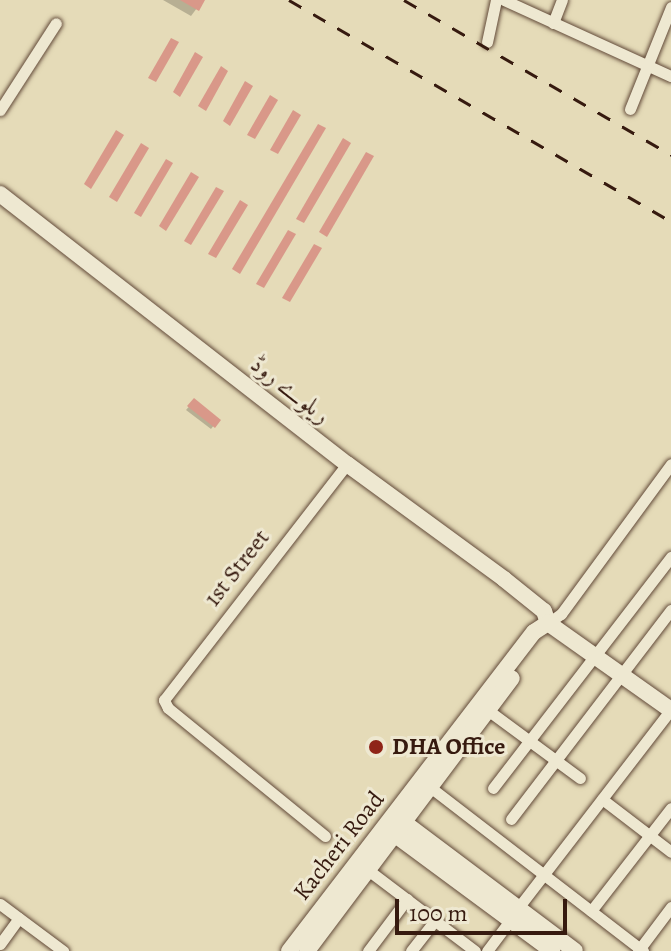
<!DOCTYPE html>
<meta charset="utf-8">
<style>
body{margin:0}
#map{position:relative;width:671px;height:951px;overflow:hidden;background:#e5dbb8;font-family:Alegreya,Amiri,serif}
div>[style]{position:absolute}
.shadow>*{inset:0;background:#0003}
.building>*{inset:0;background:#d99889}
.roads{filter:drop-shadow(0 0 2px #624a39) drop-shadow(0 0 2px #624a39)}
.street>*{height:11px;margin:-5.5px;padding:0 5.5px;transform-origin:5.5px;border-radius:5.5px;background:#eee8d1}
.secondary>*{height:16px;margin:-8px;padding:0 8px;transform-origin:8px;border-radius:8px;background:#eee8d1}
.rail>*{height:3px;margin-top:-1.5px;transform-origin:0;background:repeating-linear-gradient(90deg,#361a0f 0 14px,transparent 0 28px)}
.dots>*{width:22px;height:22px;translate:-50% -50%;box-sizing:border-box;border:4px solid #eee8d1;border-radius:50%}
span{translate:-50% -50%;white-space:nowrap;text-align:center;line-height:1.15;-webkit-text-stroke:6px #eee8d1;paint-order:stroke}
.street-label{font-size:24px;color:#361a0f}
.poi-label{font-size:24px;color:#361a0f;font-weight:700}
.left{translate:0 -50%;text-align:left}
.scale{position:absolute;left:395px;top:899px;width:172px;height:36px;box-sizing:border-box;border:4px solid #361a0f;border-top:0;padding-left:10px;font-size:24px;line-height:28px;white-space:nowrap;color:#361a0f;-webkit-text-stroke:6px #eee8d1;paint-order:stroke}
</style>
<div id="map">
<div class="shadow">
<i style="clip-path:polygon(163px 0,203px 0,191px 16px)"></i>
<i style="clip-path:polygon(194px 401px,218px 420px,211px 429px,186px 410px)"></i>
</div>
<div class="building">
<i style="clip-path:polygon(180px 0,205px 0,199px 11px)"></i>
<i style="clip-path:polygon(171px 38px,179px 42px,156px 82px,148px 78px)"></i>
<i style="clip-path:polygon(195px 52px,203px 57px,180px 97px,173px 92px)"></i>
<i style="clip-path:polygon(221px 66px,228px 71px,206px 111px,198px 106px)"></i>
<i style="clip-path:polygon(245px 81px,253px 86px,230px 126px,223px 121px)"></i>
<i style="clip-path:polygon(270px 95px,278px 100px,255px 139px,247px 135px)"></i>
<i style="clip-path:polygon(293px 110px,301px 115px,278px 154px,270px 150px)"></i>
<i style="clip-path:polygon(318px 124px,326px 128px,240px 274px,232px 269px)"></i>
<i style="clip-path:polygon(116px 130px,124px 135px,91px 189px,84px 184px)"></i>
<i style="clip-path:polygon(343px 138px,351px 143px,304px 223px,296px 219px)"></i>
<i style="clip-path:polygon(141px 143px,149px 148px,117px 202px,109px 197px)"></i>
<i style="clip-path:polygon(366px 152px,374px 156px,327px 237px,319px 232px)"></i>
<i style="clip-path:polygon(166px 159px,173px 163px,141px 217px,134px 213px)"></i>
<i style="clip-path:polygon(191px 172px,199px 177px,166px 231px,159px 226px)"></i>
<i style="clip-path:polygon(216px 187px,224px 191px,191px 245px,184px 241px)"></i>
<i style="clip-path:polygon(240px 200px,248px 205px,216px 258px,208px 254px)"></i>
<i style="clip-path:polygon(288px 230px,296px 234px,264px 288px,256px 284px)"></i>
<i style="clip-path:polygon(314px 244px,322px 248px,290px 302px,282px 298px)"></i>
<i style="clip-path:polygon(194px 398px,221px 420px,215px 428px,187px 406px)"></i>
</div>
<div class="roads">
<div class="street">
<i style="left:504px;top:0;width:183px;rotate:24.5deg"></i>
<i style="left:553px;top:23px;width:25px;rotate:-69deg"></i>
<i style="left:487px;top:42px;width:43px;rotate:-77.9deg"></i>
<i style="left:630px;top:109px;width:110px;rotate:-68.1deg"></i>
<i style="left:0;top:110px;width:103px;rotate:-57.2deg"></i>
<i style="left:548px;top:623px;width:16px;rotate:-35deg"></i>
<i style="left:561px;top:614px;width:186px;rotate:-53.7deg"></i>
<i style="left:489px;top:711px;width:113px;rotate:36.4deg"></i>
<i style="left:430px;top:787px;width:269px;rotate:37.6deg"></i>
<i style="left:493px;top:788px;width:292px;rotate:-52.4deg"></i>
<i style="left:602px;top:799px;width:87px;rotate:37.5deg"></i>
<i style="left:511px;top:819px;width:263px;rotate:-52.6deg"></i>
<i style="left:325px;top:836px;width:203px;rotate:-140.8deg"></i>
<i style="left:168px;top:708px;width:9px;rotate:-117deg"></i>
<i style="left:164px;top:700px;width:299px;rotate:-52.2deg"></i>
<i style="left:368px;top:870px;width:134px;rotate:37.1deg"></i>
<i style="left:0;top:904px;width:79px;rotate:36.7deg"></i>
<i style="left:518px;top:908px;width:251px;rotate:-52.4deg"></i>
<i style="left:591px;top:911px;width:130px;rotate:-52.2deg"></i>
<i style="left:0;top:944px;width:32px;rotate:-54deg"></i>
<i style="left:368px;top:951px;width:65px;rotate:-53.1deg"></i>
<i style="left:411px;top:951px;width:39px;rotate:-52deg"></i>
<i style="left:487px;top:951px;width:40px;rotate:-53deg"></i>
<i style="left:638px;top:951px;width:55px;rotate:-53.1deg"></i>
</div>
<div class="secondary">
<i style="left:0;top:194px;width:440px;rotate:37.9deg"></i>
<i style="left:347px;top:464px;width:195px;rotate:36.2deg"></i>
<i style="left:504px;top:579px;width:51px;rotate:38.7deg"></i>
<i style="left:544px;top:611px;width:13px;rotate:72deg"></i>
<i style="left:548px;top:623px;width:151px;rotate:35.3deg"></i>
<i style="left:398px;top:818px;width:221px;rotate:36.9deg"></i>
<i style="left:386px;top:828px;width:207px;rotate:36.5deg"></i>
<i style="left:289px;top:951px;width:402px;rotate:-52.5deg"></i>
<i style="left:534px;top:632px;width:17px;rotate:-33deg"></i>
<i style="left:307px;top:951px;width:341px;rotate:-53.1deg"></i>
</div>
</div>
<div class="rail">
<i style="left:289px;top:0;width:441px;rotate:30.1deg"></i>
<i style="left:404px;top:0;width:309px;rotate:30.1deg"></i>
</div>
<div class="dots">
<i style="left:376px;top:747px;background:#8f2418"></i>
</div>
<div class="street-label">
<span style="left:290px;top:390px;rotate:38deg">ریلوے روڈ</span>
<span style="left:237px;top:568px;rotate:-52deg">1st Street</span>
<span style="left:339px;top:846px;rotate:-52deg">Kacheri Road</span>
</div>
<div class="poi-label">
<span class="left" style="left:392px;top:747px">DHA Office</span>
</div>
<div class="scale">100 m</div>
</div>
